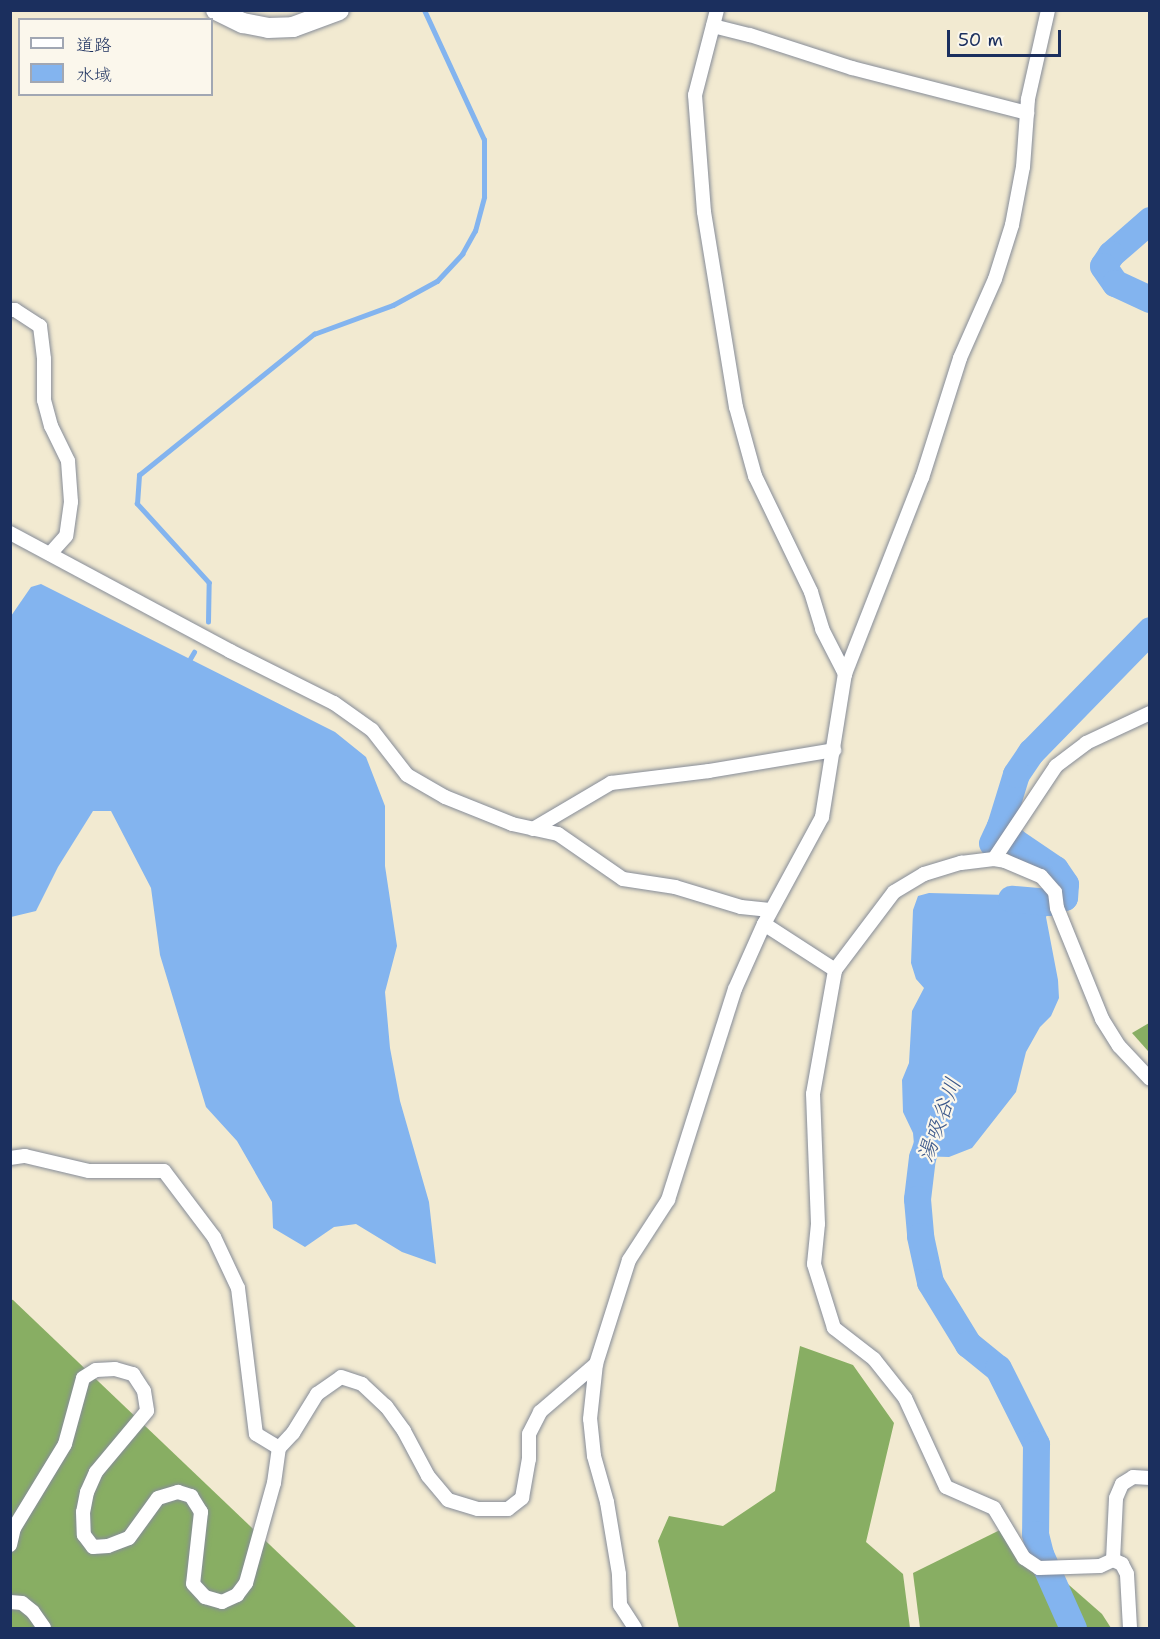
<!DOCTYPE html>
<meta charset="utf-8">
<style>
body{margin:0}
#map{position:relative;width:1160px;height:1639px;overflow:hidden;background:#f2ead1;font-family:"Shantell Sans","Klee One",sans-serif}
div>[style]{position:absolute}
.forest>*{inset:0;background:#88ae63}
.water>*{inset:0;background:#83b4ef}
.stream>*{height:4.5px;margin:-2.25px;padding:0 2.25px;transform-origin:2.25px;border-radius:2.25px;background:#83b4ef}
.river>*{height:27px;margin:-13.5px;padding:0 13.5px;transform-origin:13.5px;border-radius:13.5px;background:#83b4ef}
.roads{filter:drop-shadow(0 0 2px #868c98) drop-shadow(0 0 2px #868c98)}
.minor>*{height:14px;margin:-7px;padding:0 7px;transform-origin:7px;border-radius:7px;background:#fff}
.secondary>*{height:20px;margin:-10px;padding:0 10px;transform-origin:10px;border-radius:10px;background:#fff}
span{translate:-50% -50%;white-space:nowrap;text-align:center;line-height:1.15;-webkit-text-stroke:4.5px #fbf7ec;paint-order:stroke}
.water-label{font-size:22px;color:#3a578a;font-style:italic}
.frame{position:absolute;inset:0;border:12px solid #1b2f5e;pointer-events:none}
.legend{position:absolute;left:18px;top:18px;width:195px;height:78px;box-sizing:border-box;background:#fbf7ec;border:2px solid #a1a7b3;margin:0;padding:8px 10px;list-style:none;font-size:18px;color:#1b2f5e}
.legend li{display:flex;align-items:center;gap:12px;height:30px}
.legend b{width:30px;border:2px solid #a1a7b3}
.scale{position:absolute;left:947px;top:30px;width:114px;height:27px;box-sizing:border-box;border:3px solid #1b2f5e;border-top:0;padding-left:8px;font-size:18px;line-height:21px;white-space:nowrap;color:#1b2f5e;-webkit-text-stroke:4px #fbf7ec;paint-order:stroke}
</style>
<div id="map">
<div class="forest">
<i style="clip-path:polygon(1149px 1023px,1150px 1051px,1148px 1051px,1132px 1033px)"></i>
<i style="clip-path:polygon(10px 1299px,13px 1300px,357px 1628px,11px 1628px)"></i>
<i style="clip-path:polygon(800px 1346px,853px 1365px,894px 1423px,866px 1542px,903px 1574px,910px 1628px,679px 1628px,658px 1541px,669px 1516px,723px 1526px,775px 1491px)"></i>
<i style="clip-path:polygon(1004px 1528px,1102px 1614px,1111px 1628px,920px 1628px,913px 1573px)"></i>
</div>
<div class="water">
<i style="clip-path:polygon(41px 584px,335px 732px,366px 757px,385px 806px,385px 866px,397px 946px,385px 992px,390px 1048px,400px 1101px,429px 1202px,436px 1264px,402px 1252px,356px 1224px,334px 1227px,305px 1247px,273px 1228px,272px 1202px,237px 1141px,206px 1107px,160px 955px,151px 888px,111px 811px,93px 811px,58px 867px,36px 911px,11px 917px,11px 616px,31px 587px)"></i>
<i style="clip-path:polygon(929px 893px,1043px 896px,1050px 910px,1046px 917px,1058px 980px,1059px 998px,1051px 1016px,1040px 1027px,1026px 1052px,1016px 1092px,972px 1148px,949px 1157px,915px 1156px,913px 1133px,903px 1112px,902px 1080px,909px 1063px,912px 1011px,924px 988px,916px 979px,911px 963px,913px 910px,918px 896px)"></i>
</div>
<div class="stream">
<i style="left:208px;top:622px;width:39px;rotate:-89deg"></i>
<i style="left:209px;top:583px;width:107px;rotate:-132.3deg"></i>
<i style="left:137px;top:504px;width:29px;rotate:-86deg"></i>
<i style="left:139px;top:475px;width:225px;rotate:-38.9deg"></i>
<i style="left:314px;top:334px;width:84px;rotate:-20.2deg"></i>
<i style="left:393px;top:305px;width:50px;rotate:-28.6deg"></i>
<i style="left:437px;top:281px;width:37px;rotate:-47deg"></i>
<i style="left:462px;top:254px;width:26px;rotate:-61deg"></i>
<i style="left:475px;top:231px;width:35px;rotate:-75deg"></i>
<i style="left:484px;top:197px;width:57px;rotate:-90deg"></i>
<i style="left:484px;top:140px;width:143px;rotate:-114.8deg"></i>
<i style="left:190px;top:659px;width:8px;rotate:-60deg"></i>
</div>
<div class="river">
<i style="left:1150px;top:220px;width:52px;rotate:138.9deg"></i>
<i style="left:1111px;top:254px;width:14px;rotate:124deg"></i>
<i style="left:1103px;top:266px;width:21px;rotate:55deg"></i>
<i style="left:1115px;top:283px;width:38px;rotate:25deg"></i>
<i style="left:1000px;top:826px;width:22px;rotate:47deg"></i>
<i style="left:1015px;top:842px;width:48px;rotate:34deg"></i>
<i style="left:1055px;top:869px;width:18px;rotate:56deg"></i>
<i style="left:1065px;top:884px;width:13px;rotate:94deg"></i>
<i style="left:1064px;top:897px;width:16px;rotate:162deg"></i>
<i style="left:1049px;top:902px;width:38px;rotate:-175deg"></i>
<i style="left:992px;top:843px;width:19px;rotate:-65deg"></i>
<i style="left:1000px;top:826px;width:54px;rotate:-72.9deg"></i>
<i style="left:1016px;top:774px;width:27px;rotate:-56deg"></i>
<i style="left:1031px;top:752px;width:170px;rotate:-45.7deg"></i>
<i style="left:934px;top:1123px;width:36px;rotate:109deg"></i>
<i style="left:922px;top:1157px;width:42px;rotate:96.8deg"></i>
<i style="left:917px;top:1199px;width:37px;rotate:85deg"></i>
<i style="left:920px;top:1236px;width:47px;rotate:77.7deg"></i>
<i style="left:930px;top:1282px;width:73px;rotate:58.5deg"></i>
<i style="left:968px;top:1344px;width:38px;rotate:39deg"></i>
<i style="left:998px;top:1368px;width:85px;rotate:63.4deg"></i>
<i style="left:1036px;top:1444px;width:90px;rotate:90.6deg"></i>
<i style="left:1035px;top:1534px;width:21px;rotate:76deg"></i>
<i style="left:1040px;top:1554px;width:81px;rotate:66deg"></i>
</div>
<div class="roads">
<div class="minor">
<i style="left:717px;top:10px;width:88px;rotate:104.5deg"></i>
<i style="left:695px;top:95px;width:117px;rotate:85.6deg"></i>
<i style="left:704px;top:212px;width:198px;rotate:80.7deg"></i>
<i style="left:736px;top:407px;width:72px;rotate:74.6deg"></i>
<i style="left:755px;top:476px;width:129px;rotate:64.2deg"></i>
<i style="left:811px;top:592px;width:39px;rotate:73deg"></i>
<i style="left:822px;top:629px;width:51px;rotate:62.9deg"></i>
<i style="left:713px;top:26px;width:38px;rotate:14deg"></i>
<i style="left:750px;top:35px;width:107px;rotate:17.9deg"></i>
<i style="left:852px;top:68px;width:181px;rotate:14.4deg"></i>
<i style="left:10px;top:310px;width:5px"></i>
<i style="left:15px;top:310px;width:30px;rotate:33deg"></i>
<i style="left:40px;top:326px;width:33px;rotate:83deg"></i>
<i style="left:44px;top:359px;width:41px;rotate:90deg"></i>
<i style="left:44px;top:400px;width:27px;rotate:75deg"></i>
<i style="left:51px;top:426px;width:39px;rotate:64deg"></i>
<i style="left:68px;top:461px;width:41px;rotate:85.8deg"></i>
<i style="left:71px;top:502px;width:34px;rotate:98deg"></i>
<i style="left:66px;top:536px;width:24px;rotate:132deg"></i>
<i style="left:10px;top:533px;width:250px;rotate:28.2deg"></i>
<i style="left:230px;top:651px;width:116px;rotate:26.6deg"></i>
<i style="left:334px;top:703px;width:47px;rotate:35.4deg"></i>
<i style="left:372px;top:730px;width:57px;rotate:52.1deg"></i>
<i style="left:407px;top:775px;width:44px;rotate:30.1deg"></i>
<i style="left:445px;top:797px;width:72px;rotate:21.9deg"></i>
<i style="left:512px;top:824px;width:47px;rotate:12.3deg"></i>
<i style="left:558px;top:834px;width:79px;rotate:34.7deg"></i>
<i style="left:623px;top:879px;width:53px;rotate:8.7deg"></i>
<i style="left:675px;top:887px;width:69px;rotate:16.9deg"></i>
<i style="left:741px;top:907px;width:29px;rotate:6deg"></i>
<i style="left:533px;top:829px;width:91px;rotate:-30.5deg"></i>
<i style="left:611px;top:783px;width:99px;rotate:-7deg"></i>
<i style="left:709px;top:771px;width:127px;rotate:-9.5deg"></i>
<i style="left:994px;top:859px;width:11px;rotate:10deg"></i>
<i style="left:1005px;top:861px;width:39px;rotate:23deg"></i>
<i style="left:1041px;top:876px;width:21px;rotate:49deg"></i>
<i style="left:1055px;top:892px;width:16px;rotate:83deg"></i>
<i style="left:1057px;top:908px;width:120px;rotate:67.9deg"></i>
<i style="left:1102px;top:1019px;width:32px;rotate:58deg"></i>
<i style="left:1119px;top:1046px;width:45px;rotate:46.8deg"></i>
<i style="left:764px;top:924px;width:85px;rotate:32.9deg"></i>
<i style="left:10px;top:1158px;width:15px;rotate:-8deg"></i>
<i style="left:25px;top:1156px;width:66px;rotate:13.2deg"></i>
<i style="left:89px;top:1171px;width:75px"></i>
<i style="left:164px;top:1171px;width:83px;rotate:52.9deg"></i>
<i style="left:214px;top:1237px;width:56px;rotate:64.8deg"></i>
<i style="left:238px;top:1288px;width:147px;rotate:83deg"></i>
<i style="left:256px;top:1434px;width:27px;rotate:31deg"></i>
<i style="left:10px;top:1545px;width:17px;rotate:-77deg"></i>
<i style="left:14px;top:1528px;width:98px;rotate:-58.7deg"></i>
<i style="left:65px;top:1444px;width:68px;rotate:-74.7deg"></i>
<i style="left:83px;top:1378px;width:15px;rotate:-32deg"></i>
<i style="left:96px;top:1370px;width:19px;rotate:-3deg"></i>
<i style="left:115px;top:1369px;width:19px;rotate:16deg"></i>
<i style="left:133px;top:1374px;width:20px;rotate:57deg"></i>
<i style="left:144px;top:1391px;width:20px;rotate:81deg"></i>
<i style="left:147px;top:1411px;width:80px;rotate:129.9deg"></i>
<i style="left:96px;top:1472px;width:22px;rotate:114deg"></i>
<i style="left:87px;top:1492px;width:20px;rotate:101deg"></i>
<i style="left:83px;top:1512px;width:23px;rotate:88deg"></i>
<i style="left:84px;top:1535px;width:15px;rotate:53deg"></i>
<i style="left:93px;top:1547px;width:15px;rotate:-4deg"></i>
<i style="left:108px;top:1546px;width:22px;rotate:-21deg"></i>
<i style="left:129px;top:1538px;width:49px;rotate:-54.1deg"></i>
<i style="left:158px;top:1498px;width:21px;rotate:-17deg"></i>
<i style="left:178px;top:1492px;width:14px;rotate:17deg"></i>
<i style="left:191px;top:1496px;width:19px;rotate:58deg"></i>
<i style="left:201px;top:1512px;width:72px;rotate:96.3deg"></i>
<i style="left:193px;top:1584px;width:18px;rotate:47deg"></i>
<i style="left:205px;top:1597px;width:18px;rotate:16deg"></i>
<i style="left:222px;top:1602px;width:17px;rotate:-25deg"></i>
<i style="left:237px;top:1595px;width:15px;rotate:-53deg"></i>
<i style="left:246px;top:1583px;width:104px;rotate:-74.4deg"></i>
<i style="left:274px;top:1483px;width:35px;rotate:-82deg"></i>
<i style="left:279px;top:1448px;width:21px;rotate:-47deg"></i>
<i style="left:293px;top:1433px;width:46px;rotate:-58.4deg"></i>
<i style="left:317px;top:1394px;width:29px;rotate:-35deg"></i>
<i style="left:341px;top:1377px;width:22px;rotate:18deg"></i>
<i style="left:362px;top:1384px;width:33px;rotate:43deg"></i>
<i style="left:386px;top:1406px;width:31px;rotate:54deg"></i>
<i style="left:404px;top:1431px;width:51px;rotate:61.9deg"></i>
<i style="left:428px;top:1476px;width:31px;rotate:50deg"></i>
<i style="left:448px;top:1500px;width:31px;rotate:17deg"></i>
<i style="left:478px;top:1509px;width:30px"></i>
<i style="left:508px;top:1509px;width:18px;rotate:-38deg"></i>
<i style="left:522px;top:1498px;width:40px;rotate:-80deg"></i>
<i style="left:529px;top:1459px;width:25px;rotate:-90deg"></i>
<i style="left:529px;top:1434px;width:25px;rotate:-63deg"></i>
<i style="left:540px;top:1412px;width:74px;rotate:-40.6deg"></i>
<i style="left:1113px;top:1560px;width:62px;rotate:-87.2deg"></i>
<i style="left:1116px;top:1498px;width:15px;rotate:-67deg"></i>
<i style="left:1122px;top:1484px;width:13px;rotate:-32deg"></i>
<i style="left:1133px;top:1477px;width:17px;rotate:3deg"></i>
<i style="left:10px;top:1602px;width:12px;rotate:5deg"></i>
<i style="left:22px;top:1603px;width:14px;rotate:39deg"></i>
<i style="left:33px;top:1612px;width:19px;rotate:55deg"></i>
<i style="left:635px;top:1628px;width:27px;rotate:-123deg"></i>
<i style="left:620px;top:1605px;width:31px;rotate:-92deg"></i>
<i style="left:619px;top:1574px;width:73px;rotate:-99.5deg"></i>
<i style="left:607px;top:1502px;width:48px;rotate:-105.8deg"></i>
<i style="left:594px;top:1456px;width:37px;rotate:-96deg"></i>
<i style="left:590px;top:1419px;width:55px;rotate:-83.8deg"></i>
<i style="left:596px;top:1364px;width:109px;rotate:-72.4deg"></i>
<i style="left:629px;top:1260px;width:72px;rotate:-57deg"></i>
<i style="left:668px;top:1200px;width:221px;rotate:-72.4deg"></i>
<i style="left:735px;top:989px;width:71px;rotate:-66deg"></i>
<i style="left:764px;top:924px;width:122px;rotate:-61.5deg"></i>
<i style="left:822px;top:817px;width:145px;rotate:-80.9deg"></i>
<i style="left:845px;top:674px;width:211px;rotate:-68.6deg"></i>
<i style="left:922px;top:478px;width:126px;rotate:-72.4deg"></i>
<i style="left:960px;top:358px;width:86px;rotate:-66.1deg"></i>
<i style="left:995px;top:279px;width:57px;rotate:-72.5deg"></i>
<i style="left:1012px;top:225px;width:59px;rotate:-79.3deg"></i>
<i style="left:1023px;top:167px;width:68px;rotate:-85.8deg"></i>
<i style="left:1028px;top:99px;width:91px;rotate:-77.3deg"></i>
<i style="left:1130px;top:1628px;width:54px;rotate:-93.2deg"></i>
<i style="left:1127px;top:1574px;width:11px;rotate:-117deg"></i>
<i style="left:1122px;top:1564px;width:10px;rotate:-156deg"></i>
<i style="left:1113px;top:1560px;width:14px;rotate:155deg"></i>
<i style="left:1100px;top:1566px;width:61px;rotate:178.1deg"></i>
<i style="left:1039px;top:1568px;width:18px;rotate:-146deg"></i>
<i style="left:1024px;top:1558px;width:58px;rotate:-121deg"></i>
<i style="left:994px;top:1508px;width:52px;rotate:-156.4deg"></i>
<i style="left:946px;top:1487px;width:98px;rotate:-114.7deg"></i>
<i style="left:905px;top:1398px;width:50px;rotate:-128.5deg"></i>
<i style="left:874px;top:1359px;width:51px;rotate:-142.2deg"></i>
<i style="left:834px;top:1328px;width:67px;rotate:-107.4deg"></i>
<i style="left:814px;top:1264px;width:40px;rotate:-84.3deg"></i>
<i style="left:818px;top:1224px;width:130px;rotate:-92.2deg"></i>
<i style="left:813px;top:1094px;width:126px;rotate:-79.9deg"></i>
<i style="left:835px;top:970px;width:98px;rotate:-52.9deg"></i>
<i style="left:894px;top:892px;width:35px;rotate:-31deg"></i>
<i style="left:924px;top:874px;width:39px;rotate:-17deg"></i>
<i style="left:961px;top:863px;width:33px;rotate:-7deg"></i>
<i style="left:994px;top:859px;width:112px;rotate:-56.3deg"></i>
<i style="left:1056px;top:766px;width:38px;rotate:-37deg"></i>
<i style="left:1086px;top:743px;width:71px;rotate:-25.1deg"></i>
</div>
<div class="secondary">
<i style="left:216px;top:10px;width:30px;rotate:26deg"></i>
<i style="left:243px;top:23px;width:25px;rotate:11deg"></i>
<i style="left:268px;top:28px;width:25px;rotate:-2deg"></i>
<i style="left:293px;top:27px;width:49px;rotate:-20.3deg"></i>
</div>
</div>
<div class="water-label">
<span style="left:939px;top:1120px;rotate:-70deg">湯吸谷川</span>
</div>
<div class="frame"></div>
<ul class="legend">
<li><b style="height:8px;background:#fff"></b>道路</li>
<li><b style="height:16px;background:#83b4ef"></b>水域</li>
</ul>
<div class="scale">50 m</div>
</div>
